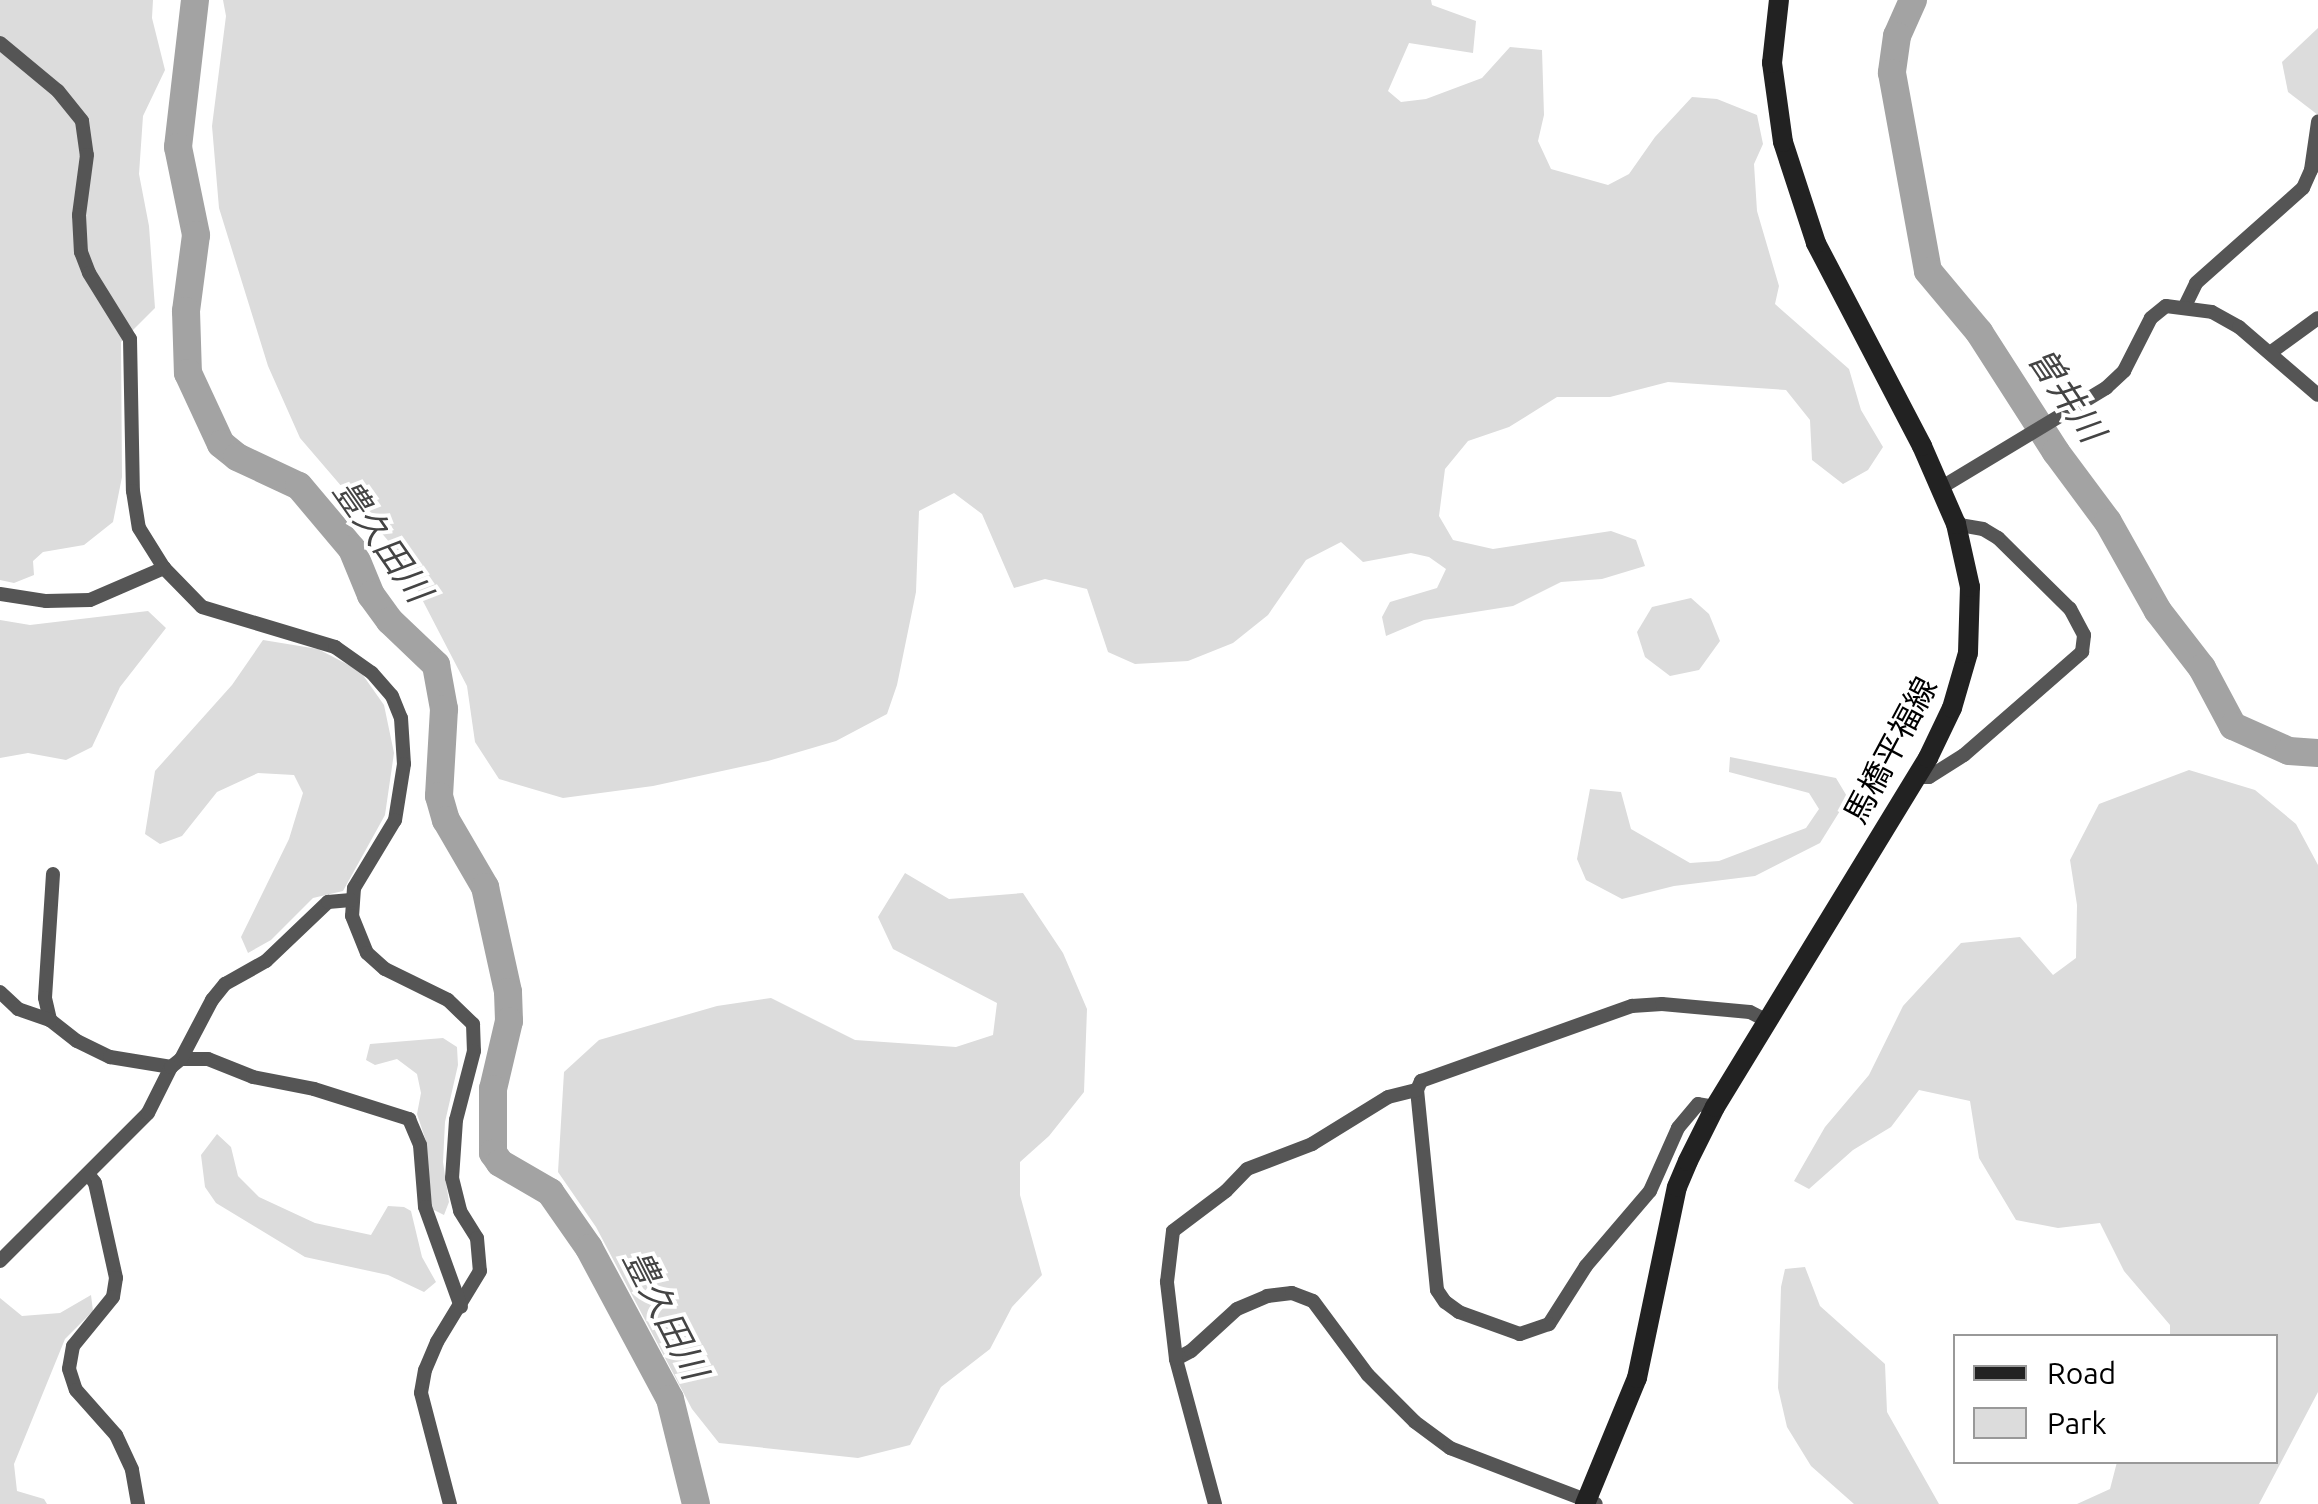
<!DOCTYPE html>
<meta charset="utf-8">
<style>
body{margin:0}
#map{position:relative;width:2318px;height:1504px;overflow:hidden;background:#fff;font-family:Ubuntu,"Noto Sans JP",sans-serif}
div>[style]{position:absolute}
.green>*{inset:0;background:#dcdcdc}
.river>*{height:28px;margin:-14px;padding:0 14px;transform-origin:14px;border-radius:14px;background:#a3a3a3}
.minor>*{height:14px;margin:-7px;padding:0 7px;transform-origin:7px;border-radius:7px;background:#555}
.secondary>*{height:20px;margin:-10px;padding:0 10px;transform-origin:10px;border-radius:10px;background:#222}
span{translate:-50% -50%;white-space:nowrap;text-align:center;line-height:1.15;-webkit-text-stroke:8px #fff;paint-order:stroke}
.street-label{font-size:32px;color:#000}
.water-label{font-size:35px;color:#444;font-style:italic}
.legend{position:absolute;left:1953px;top:1334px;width:325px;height:130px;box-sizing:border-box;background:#fff;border:2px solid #999;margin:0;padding:12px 18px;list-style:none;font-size:30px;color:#000}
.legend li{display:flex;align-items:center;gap:20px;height:50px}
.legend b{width:50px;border:2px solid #999}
</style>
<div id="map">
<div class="green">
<i style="clip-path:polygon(0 0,153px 0,152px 18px,165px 70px,143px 116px,139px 174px,149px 226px,155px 308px,121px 342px,122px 477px,113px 522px,84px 545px,43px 552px,33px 561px,34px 575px,14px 583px,0 580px)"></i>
<i style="clip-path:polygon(223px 0,1431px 0,1432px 5px,1476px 21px,1473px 53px,1409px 43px,1388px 91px,1401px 102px,1426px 99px,1482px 78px,1510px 47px,1542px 50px,1544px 115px,1538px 141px,1551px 169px,1608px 185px,1629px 174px,1655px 137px,1692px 97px,1717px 99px,1757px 115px,1763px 144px,1754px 164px,1757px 211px,1779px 286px,1775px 304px,1849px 369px,1861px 410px,1883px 447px,1868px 470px,1843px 484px,1812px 460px,1810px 420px,1786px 390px,1668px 382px,1610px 397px,1557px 397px,1509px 427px,1468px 441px,1445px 469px,1439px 516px,1453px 540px,1493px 549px,1611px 531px,1636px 540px,1645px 566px,1602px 579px,1561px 582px,1513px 606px,1424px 620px,1386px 636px,1382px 617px,1390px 602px,1437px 588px,1446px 569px,1429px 557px,1411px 553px,1363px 562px,1341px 542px,1306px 560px,1268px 615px,1233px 643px,1188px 661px,1135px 664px,1108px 652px,1087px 589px,1045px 579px,1014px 588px,982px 514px,954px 493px,919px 511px,916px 592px,897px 685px,887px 714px,836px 741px,768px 761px,653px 786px,563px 798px,499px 779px,475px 742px,467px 686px,397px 551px,300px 438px,268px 366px,219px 208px,212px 126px,226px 16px)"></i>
<i style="clip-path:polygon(2318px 28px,2318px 115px,2288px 92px,2282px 62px)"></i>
<i style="clip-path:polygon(1691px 598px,1709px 614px,1720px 641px,1699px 670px,1670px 676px,1645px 657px,1637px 632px,1652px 607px)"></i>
<i style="clip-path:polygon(148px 611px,166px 628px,120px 687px,92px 747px,66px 760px,28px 753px,0 758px,0 620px,30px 625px)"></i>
<i style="clip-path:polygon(263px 640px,318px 649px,360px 671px,384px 705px,394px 753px,385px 815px,343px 891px,313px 898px,271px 940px,248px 953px,241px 937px,289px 839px,303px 793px,294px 775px,258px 773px,217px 792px,182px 836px,160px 844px,145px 834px,155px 771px,232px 685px)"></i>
<i style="clip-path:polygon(1730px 757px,1836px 778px,1848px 798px,1820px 843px,1755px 876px,1674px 886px,1622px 899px,1586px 880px,1577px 859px,1590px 789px,1621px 792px,1631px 829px,1690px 863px,1719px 861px,1806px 828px,1819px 809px,1809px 793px,1729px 772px)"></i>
<i style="clip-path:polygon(2189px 770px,2255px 790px,2296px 824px,2318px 865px,2318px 1392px,2259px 1504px,2077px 1504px,2110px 1489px,2117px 1462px,2276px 1462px,2276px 1336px,2170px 1336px,2170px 1325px,2124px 1271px,2100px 1223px,2058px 1228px,2016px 1220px,1979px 1158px,1970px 1101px,1919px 1090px,1891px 1127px,1853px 1150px,1809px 1189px,1794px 1181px,1825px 1127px,1869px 1075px,1903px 1006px,1961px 943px,2020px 937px,2053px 975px,2076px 958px,2077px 905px,2070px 860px,2099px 804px)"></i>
<i style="clip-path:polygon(905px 873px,949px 899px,1023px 893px,1063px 953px,1087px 1009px,1084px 1092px,1049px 1136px,1020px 1162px,1020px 1195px,1042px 1275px,1012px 1307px,990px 1349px,941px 1387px,910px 1445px,858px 1458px,719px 1443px,692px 1409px,596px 1227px,558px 1172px,564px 1072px,599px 1040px,717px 1006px,771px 998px,855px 1040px,956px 1047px,993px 1035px,997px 1003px,893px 949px,878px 917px)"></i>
<i style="clip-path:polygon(443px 1038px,457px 1047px,458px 1065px,445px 1122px,443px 1162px,449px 1202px,444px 1215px,432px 1209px,425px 1176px,426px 1141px,417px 1114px,421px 1093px,417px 1074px,397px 1059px,375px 1065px,366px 1060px,370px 1044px)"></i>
<i style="clip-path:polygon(217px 1134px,231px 1147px,238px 1176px,259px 1197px,315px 1223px,371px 1235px,388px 1206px,404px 1207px,411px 1211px,422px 1257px,436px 1282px,424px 1292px,388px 1275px,305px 1257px,216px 1203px,205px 1187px,201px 1155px)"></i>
<i style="clip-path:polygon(1805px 1267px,1820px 1306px,1885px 1364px,1887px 1412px,1939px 1504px,1854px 1504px,1811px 1466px,1787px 1427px,1778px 1388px,1781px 1287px,1785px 1269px)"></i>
<i style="clip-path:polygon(91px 1295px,93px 1311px,65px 1339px,14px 1464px,17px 1491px,44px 1499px,47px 1504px,0 1504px,0 1298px,22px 1316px,60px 1313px)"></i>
</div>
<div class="river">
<i style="left:195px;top:0;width:148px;rotate:96.6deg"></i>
<i style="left:178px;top:147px;width:90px;rotate:78.4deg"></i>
<i style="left:196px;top:235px;width:77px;rotate:97.5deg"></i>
<i style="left:186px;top:311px;width:62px;rotate:88.2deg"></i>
<i style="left:188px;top:373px;width:78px;rotate:65.1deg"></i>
<i style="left:221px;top:444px;width:21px;rotate:39deg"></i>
<i style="left:237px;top:457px;width:68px;rotate:25.1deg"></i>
<i style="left:299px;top:486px;width:82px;rotate:49.9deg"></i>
<i style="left:352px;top:549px;width:50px;rotate:67.6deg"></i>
<i style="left:371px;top:595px;width:32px;rotate:54deg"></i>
<i style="left:390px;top:621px;width:64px;rotate:43.7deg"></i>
<i style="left:436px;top:665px;width:45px;rotate:79.7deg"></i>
<i style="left:444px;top:709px;width:87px;rotate:93.3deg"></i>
<i style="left:439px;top:796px;width:25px;rotate:74deg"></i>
<i style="left:446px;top:820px;width:78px;rotate:59.8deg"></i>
<i style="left:485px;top:887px;width:107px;rotate:77.6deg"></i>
<i style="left:508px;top:992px;width:29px;rotate:88deg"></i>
<i style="left:509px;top:1021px;width:70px;rotate:103.2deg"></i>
<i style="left:493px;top:1089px;width:64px;rotate:90deg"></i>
<i style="left:493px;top:1153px;width:12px;rotate:55deg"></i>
<i style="left:500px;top:1163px;width:58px;rotate:30.1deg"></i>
<i style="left:550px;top:1192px;width:68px;rotate:55.1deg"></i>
<i style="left:589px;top:1248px;width:171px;rotate:61.8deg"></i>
<i style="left:670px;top:1399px;width:108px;rotate:76.1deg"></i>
<i style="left:1913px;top:0;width:39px;rotate:114deg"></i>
<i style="left:1897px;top:36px;width:37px;rotate:98deg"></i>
<i style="left:1892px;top:73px;width:201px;rotate:79.7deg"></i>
<i style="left:1928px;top:271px;width:80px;rotate:50.1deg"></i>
<i style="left:1979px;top:332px;width:143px;rotate:57.3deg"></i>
<i style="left:2056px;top:452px;width:87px;rotate:53.4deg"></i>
<i style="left:2108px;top:522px;width:102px;rotate:60.7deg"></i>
<i style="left:2158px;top:611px;width:72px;rotate:52.3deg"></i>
<i style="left:2202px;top:668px;width:66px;rotate:61.9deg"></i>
<i style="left:2233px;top:726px;width:61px;rotate:24.1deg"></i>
<i style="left:2289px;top:751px;width:29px;rotate:4deg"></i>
</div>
<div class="minor">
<i style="left:0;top:43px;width:75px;rotate:39.6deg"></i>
<i style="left:58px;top:91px;width:38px;rotate:51deg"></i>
<i style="left:82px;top:121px;width:34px;rotate:82deg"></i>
<i style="left:87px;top:155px;width:61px;rotate:97.6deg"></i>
<i style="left:79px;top:215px;width:37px;rotate:87deg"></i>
<i style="left:81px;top:252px;width:22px;rotate:69deg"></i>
<i style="left:89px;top:273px;width:78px;rotate:58.2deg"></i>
<i style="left:130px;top:339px;width:152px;rotate:88.9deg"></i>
<i style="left:133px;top:491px;width:37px;rotate:81deg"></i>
<i style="left:139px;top:528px;width:47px;rotate:58deg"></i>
<i style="left:164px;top:568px;width:54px;rotate:45.7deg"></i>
<i style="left:202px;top:607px;width:139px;rotate:16.7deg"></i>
<i style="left:335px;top:647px;width:45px;rotate:35.1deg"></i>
<i style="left:372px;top:673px;width:30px;rotate:49deg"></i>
<i style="left:392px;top:696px;width:24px;rotate:68deg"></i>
<i style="left:401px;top:718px;width:46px;rotate:86.3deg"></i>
<i style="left:404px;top:764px;width:57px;rotate:99.1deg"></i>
<i style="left:395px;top:820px;width:79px;rotate:121.1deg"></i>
<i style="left:354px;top:888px;width:28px;rotate:94deg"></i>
<i style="left:352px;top:916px;width:40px;rotate:68deg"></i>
<i style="left:367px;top:953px;width:24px;rotate:42deg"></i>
<i style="left:385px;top:969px;width:70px;rotate:26.2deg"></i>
<i style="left:448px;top:1000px;width:35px;rotate:44deg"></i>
<i style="left:473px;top:1024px;width:27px;rotate:88deg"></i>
<i style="left:474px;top:1051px;width:71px;rotate:104.6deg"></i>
<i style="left:456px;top:1120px;width:58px;rotate:93.9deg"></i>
<i style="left:452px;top:1178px;width:34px;rotate:76deg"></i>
<i style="left:460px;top:1211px;width:32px;rotate:58deg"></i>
<i style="left:477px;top:1238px;width:33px;rotate:85deg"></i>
<i style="left:480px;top:1271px;width:83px;rotate:121.2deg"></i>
<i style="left:437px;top:1342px;width:30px;rotate:113deg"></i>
<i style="left:425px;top:1370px;width:23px;rotate:100deg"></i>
<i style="left:421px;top:1393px;width:115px;rotate:75.4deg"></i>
<i style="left:2185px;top:306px;width:25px;rotate:-64deg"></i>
<i style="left:2196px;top:283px;width:143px;rotate:-41.6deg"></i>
<i style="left:2303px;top:188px;width:20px;rotate:-66deg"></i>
<i style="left:2311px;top:170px;width:49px;rotate:-81.7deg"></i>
<i style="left:2270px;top:353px;width:59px;rotate:-36.1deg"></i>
<i style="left:1942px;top:487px;width:192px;rotate:-31.1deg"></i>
<i style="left:2106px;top:388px;width:25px;rotate:-43deg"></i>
<i style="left:2124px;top:371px;width:59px;rotate:-63deg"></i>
<i style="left:2151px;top:318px;width:19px;rotate:-39deg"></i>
<i style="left:2166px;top:306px;width:46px;rotate:7.4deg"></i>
<i style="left:2212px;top:312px;width:31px;rotate:29deg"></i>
<i style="left:2239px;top:327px;width:104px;rotate:40.7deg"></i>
<i style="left:0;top:594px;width:47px;rotate:8.7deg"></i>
<i style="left:46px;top:601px;width:44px;rotate:-1.3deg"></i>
<i style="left:90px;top:600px;width:81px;rotate:-23.4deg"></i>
<i style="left:1916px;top:777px;width:13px"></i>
<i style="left:1929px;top:777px;width:41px;rotate:-32.2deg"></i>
<i style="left:1964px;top:755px;width:157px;rotate:-41.1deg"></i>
<i style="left:2082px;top:652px;width:17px;rotate:-83deg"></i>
<i style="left:2084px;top:635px;width:30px;rotate:-118deg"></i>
<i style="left:2070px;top:609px;width:101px;rotate:-135.4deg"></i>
<i style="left:1998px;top:538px;width:17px;rotate:-149deg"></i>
<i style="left:1983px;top:529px;width:27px;rotate:-170deg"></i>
<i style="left:53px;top:874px;width:124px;rotate:93.7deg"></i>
<i style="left:45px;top:998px;width:23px;rotate:77deg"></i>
<i style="left:50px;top:1020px;width:34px;rotate:38deg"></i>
<i style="left:77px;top:1041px;width:37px;rotate:26deg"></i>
<i style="left:110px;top:1057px;width:62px;rotate:9.3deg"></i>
<i style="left:0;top:992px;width:25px;rotate:43deg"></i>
<i style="left:18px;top:1009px;width:34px;rotate:19deg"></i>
<i style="left:181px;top:1059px;width:27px"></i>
<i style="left:208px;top:1059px;width:48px;rotate:21.8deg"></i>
<i style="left:253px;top:1077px;width:62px;rotate:11.1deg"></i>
<i style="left:314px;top:1089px;width:100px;rotate:17.5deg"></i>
<i style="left:409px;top:1119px;width:28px;rotate:67deg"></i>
<i style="left:420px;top:1145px;width:62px;rotate:85.4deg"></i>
<i style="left:425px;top:1207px;width:106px;rotate:70.2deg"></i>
<i style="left:1715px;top:1107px;width:17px;rotate:-170deg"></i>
<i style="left:1698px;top:1104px;width:31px;rotate:130deg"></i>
<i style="left:1678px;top:1128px;width:69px;rotate:114deg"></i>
<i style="left:1650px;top:1191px;width:99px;rotate:130.5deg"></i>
<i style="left:1586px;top:1266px;width:69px;rotate:122.5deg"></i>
<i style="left:1549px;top:1324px;width:31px;rotate:161deg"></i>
<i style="left:1520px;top:1334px;width:65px;rotate:-160.2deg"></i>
<i style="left:1459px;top:1312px;width:17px;rotate:-144deg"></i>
<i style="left:1445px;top:1302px;width:14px;rotate:-124deg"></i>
<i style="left:1437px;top:1290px;width:201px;rotate:-95.7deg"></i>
<i style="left:1417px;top:1090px;width:10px;rotate:-66deg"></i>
<i style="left:1421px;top:1081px;width:224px;rotate:-19.6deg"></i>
<i style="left:1632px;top:1006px;width:30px;rotate:-4deg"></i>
<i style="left:1662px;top:1004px;width:88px;rotate:5.2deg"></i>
<i style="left:1750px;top:1012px;width:18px;rotate:27deg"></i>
<i style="left:88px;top:1174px;width:11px;rotate:52deg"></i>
<i style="left:95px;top:1183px;width:97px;rotate:77.5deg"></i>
<i style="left:116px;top:1278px;width:19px;rotate:99deg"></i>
<i style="left:113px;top:1297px;width:63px;rotate:129.2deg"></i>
<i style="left:73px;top:1346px;width:23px;rotate:100deg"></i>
<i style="left:69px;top:1369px;width:22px;rotate:72deg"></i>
<i style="left:76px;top:1390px;width:60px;rotate:48.4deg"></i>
<i style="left:116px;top:1435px;width:38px;rotate:65deg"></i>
<i style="left:132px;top:1470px;width:35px;rotate:80deg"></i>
<i style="left:0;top:1261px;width:209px;rotate:-45deg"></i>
<i style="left:148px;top:1113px;width:51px;rotate:-63.4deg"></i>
<i style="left:171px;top:1067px;width:13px;rotate:-39deg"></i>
<i style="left:181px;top:1059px;width:67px;rotate:-62.3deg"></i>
<i style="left:212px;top:1000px;width:21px;rotate:-51deg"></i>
<i style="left:225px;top:984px;width:47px;rotate:-29.3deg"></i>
<i style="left:266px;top:961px;width:86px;rotate:-43.6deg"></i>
<i style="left:328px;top:902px;width:23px;rotate:-5deg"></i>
<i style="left:1176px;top:1359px;width:17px;rotate:-28deg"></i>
<i style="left:1191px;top:1351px;width:62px;rotate:-42.4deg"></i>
<i style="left:1237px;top:1309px;width:33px;rotate:-23deg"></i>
<i style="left:1267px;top:1296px;width:25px;rotate:-7deg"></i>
<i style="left:1292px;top:1293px;width:22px;rotate:21deg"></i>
<i style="left:1313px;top:1301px;width:92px;rotate:53.4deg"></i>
<i style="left:1368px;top:1375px;width:66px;rotate:45deg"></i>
<i style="left:1415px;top:1422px;width:44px;rotate:36.6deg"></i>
<i style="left:1450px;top:1448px;width:156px;rotate:21deg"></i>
<i style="left:1215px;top:1504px;width:150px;rotate:-105.1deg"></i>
<i style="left:1176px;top:1359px;width:78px;rotate:-96.7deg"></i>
<i style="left:1167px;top:1282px;width:51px;rotate:-83.3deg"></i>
<i style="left:1173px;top:1231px;width:66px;rotate:-37deg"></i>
<i style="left:1226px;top:1191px;width:30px;rotate:-46deg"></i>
<i style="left:1247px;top:1169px;width:70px;rotate:-21deg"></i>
<i style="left:1312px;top:1144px;width:89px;rotate:-31.7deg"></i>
<i style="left:1388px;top:1097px;width:30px;rotate:-14deg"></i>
</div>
<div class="secondary">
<i style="left:1585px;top:1504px;width:136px;rotate:-67.6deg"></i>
<i style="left:1637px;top:1378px;width:195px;rotate:-78.2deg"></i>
<i style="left:1677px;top:1187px;width:28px;rotate:-67deg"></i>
<i style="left:1688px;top:1161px;width:60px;rotate:-63.4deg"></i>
<i style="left:1715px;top:1107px;width:409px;rotate:-58.6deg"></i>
<i style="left:1928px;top:758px;width:55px;rotate:-64.4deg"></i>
<i style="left:1952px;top:708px;width:57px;rotate:-73.8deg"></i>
<i style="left:1968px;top:653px;width:66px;rotate:-88.3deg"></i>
<i style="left:1970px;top:587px;width:65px;rotate:-102.5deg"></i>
<i style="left:1956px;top:524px;width:85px;rotate:-113.6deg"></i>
<i style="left:1922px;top:446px;width:229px;rotate:-117.6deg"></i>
<i style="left:1816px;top:243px;width:106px;rotate:-108.1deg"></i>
<i style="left:1783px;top:142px;width:80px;rotate:-97.9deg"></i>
<i style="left:1772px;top:63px;width:63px;rotate:-83.7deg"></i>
</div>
<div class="street-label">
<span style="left:1890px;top:750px;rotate:-62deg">馬橋平福線</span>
</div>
<div class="water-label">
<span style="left:2067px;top:394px;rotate:56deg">曽井川</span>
<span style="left:383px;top:540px;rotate:55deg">豊久田川</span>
<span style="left:666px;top:1314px;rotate:63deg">豊久田川</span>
</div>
<ul class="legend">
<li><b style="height:12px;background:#222"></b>Road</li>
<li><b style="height:28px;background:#dcdcdc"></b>Park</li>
</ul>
</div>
